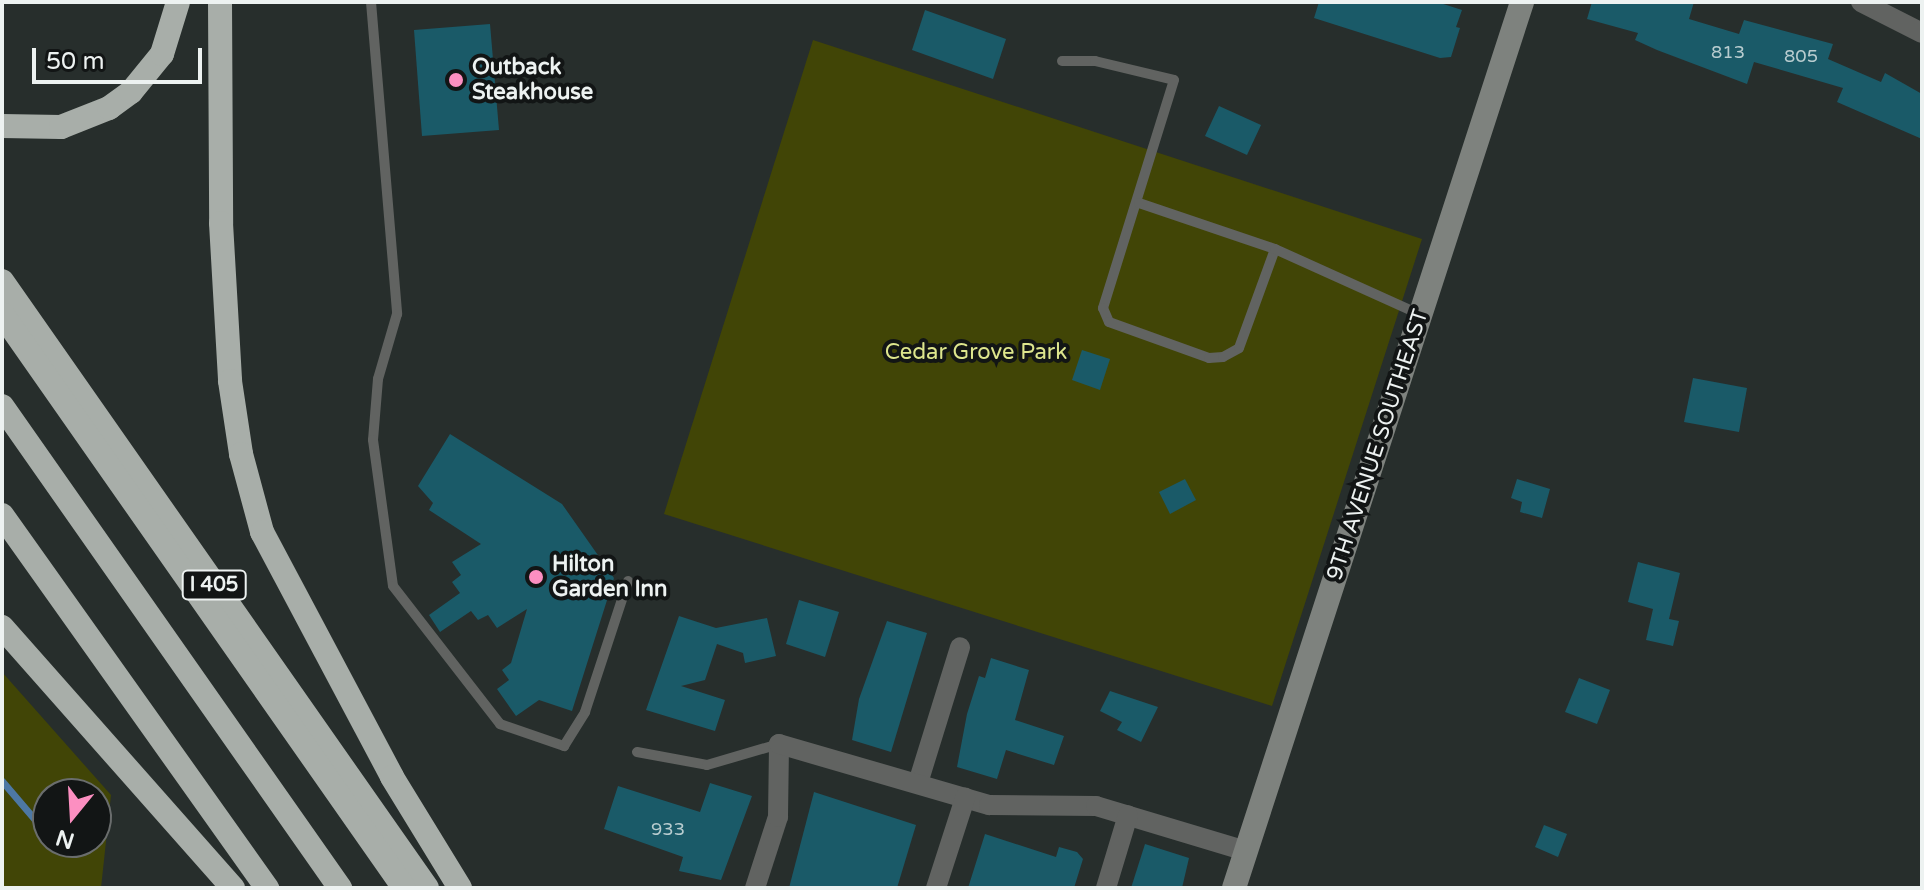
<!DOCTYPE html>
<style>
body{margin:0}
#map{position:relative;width:1924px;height:890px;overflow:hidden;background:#272e2c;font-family:"Varela Round",sans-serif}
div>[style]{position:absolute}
.green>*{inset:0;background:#414506}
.stream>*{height:7px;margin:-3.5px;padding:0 3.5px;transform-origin:3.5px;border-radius:3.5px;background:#4d78a4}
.building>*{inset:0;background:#1a5a68}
.lane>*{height:10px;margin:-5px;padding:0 5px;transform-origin:5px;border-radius:5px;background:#616361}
.street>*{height:20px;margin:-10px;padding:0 10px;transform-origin:10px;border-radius:10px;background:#616361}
.secondary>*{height:24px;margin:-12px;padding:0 12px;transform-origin:12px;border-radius:12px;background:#7e827e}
.highway>*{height:24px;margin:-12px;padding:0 12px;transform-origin:12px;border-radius:12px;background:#a8aea9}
.dots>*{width:22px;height:22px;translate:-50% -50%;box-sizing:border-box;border:4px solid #121515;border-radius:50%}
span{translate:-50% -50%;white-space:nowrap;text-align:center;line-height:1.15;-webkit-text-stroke:8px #121515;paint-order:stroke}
.number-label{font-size:18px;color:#b8cccf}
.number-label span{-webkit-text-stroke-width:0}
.shield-label span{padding:2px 6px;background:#121515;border:2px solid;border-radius:6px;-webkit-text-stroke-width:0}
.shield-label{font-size:20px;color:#edf2f1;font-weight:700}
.poi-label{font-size:22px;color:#edf2f1;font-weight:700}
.left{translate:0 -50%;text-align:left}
.park-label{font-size:22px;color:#dee68d}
.street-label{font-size:22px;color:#edf2f1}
.frame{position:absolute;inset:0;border:4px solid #edf2f1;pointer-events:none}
.north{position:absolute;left:32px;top:778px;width:80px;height:80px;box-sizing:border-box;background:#121515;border:2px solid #6a6d6d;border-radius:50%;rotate:198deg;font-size:22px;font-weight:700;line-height:32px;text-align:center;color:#edf2f1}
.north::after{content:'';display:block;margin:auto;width:28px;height:36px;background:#fc8fc1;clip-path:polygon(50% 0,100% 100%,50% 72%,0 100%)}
.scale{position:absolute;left:32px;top:48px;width:170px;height:36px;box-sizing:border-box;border:4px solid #edf2f1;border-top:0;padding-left:10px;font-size:24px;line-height:28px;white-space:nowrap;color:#edf2f1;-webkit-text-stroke:6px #121515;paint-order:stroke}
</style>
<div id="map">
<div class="green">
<i style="clip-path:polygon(813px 40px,1422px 239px,1272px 706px,664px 514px)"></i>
<i style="clip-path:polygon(evenodd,2px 672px,111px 795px,101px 888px,2px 888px,2px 672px,96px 794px,96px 842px,48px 842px,48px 794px,96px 794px)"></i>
</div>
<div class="stream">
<i style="left:2px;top:781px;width:71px;rotate:49.6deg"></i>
<i style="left:54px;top:842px;width:6px;rotate:45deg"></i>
</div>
<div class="building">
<i style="clip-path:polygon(1319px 2px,1437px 2px,1462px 10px,1456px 27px,1460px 28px,1451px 57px,1440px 58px,1314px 18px)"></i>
<i style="clip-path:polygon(1592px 2px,1694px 2px,1689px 19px,1739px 34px,1744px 20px,1833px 44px,1828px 59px,1881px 82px,1885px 73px,1922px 94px,1922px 139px,1837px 102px,1843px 88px,1754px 62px,1747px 84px,1657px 50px,1635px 40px,1638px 33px,1587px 19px)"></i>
<i style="clip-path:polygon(925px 10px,1006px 39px,993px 79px,912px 50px)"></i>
<i style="clip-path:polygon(490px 24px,499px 130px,422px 136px,414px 30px)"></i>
<i style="clip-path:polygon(1219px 106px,1261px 125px,1247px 155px,1205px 136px)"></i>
<i style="clip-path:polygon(1082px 350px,1110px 359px,1100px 390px,1072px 380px)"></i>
<i style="clip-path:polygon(1693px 378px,1747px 388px,1739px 432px,1684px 422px)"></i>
<i style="clip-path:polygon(450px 434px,562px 504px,614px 578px,572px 711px,539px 700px,516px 716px,497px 689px,509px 680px,502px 670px,511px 663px,527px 609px,497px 628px,488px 615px,478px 620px,471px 611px,440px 632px,429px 615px,460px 593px,452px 582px,461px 575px,452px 562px,481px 544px,429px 510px,433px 503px,418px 486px)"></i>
<i style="clip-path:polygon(1185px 479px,1196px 500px,1170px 514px,1159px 492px)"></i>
<i style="clip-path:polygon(1517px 479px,1550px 489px,1542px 518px,1520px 512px,1522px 502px,1511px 498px)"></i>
<i style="clip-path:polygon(1638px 562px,1680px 573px,1669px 619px,1679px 621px,1673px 646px,1646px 640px,1653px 609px,1628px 602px)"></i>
<i style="clip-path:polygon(799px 600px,839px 612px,825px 657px,786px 644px)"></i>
<i style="clip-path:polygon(679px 616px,716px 628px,767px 618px,776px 656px,745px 663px,743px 653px,717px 644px,705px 680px,681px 686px,725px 700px,715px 731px,646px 710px)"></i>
<i style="clip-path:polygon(887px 621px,927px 633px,891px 752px,852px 740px,859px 699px)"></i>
<i style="clip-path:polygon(991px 658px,1029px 670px,1015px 720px,1064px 736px,1054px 765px,1006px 750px,997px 779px,957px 767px,967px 714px,979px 676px,985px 678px)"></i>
<i style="clip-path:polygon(1579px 678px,1610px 690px,1597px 724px,1565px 712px)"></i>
<i style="clip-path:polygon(1110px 691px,1158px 707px,1141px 742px,1117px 730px,1122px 722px,1100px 711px)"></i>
<i style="clip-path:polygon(710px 783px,752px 796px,721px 880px,679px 871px,683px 857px,604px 829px,618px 786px,700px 812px)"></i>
<i style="clip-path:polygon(814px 792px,916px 825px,897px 888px,789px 888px)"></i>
<i style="clip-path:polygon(1544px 825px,1567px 834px,1558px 857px,1535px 847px)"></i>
<i style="clip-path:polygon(985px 834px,1056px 857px,1059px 847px,1077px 852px,1083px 859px,1074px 888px,968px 888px)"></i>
<i style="clip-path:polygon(1145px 844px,1189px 858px,1182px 888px,1131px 888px)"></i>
</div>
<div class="lane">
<i style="left:371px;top:2px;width:313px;rotate:85.2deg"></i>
<i style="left:397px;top:314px;width:68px;rotate:106.3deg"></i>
<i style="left:378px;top:379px;width:61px;rotate:94.7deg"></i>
<i style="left:373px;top:440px;width:147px;rotate:82.2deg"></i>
<i style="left:393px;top:586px;width:175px;rotate:52.2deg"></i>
<i style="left:500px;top:724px;width:68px;rotate:19deg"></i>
<i style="left:564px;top:746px;width:40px;rotate:-58deg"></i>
<i style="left:585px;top:712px;width:138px;rotate:-71.8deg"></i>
<i style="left:1062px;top:61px;width:33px"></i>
<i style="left:1095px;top:61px;width:81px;rotate:13.5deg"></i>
<i style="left:1174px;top:80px;width:239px;rotate:107.3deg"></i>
<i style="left:1103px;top:308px;width:15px;rotate:67deg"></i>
<i style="left:1109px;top:322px;width:106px;rotate:19.8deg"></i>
<i style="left:1209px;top:358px;width:14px;rotate:-4deg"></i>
<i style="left:1223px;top:357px;width:18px;rotate:-29deg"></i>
<i style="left:1239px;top:348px;width:105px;rotate:-70deg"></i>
<i style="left:1139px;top:203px;width:144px;rotate:18.7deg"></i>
<i style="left:1275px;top:249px;width:158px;rotate:24.3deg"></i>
<i style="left:637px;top:752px;width:71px;rotate:10.5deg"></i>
<i style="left:707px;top:765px;width:75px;rotate:-16.3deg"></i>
</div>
<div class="street">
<i style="left:1861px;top:2px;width:68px;rotate:26.9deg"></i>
<i style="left:918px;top:783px;width:142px;rotate:-72.8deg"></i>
<i style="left:755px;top:888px;width:75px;rotate:-72.1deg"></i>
<i style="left:778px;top:817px;width:73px;rotate:-89.2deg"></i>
<i style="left:779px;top:744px;width:219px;rotate:16.2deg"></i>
<i style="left:989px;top:805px;width:107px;rotate:0.5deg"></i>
<i style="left:1096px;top:806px;width:157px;rotate:16.7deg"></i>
<i style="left:936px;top:888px;width:95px;rotate:-72.1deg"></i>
<i style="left:1106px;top:888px;width:76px;rotate:-73.2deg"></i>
</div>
<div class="secondary">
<i style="left:1234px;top:888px;width:932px;rotate:-71.99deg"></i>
</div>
<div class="highway">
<i style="left:220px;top:2px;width:221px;rotate:89.7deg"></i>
<i style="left:221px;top:223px;width:158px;rotate:86.7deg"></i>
<i style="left:230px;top:381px;width:74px;rotate:81.4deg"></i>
<i style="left:241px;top:454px;width:81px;rotate:74.9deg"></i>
<i style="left:262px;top:532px;width:277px;rotate:62deg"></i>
<i style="left:392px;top:777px;width:130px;rotate:58.5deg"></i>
<i style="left:2px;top:126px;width:59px;rotate:1deg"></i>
<i style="left:61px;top:127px;width:52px;rotate:-21.6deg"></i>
<i style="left:109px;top:108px;width:27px;rotate:-36deg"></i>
<i style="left:131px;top:92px;width:49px;rotate:-50.8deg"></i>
<i style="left:162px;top:54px;width:54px;rotate:-72.9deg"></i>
<i style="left:2px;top:281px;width:741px;rotate:55deg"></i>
<i style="left:2px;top:314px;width:701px;rotate:54.99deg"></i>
<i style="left:2px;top:406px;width:589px;rotate:54.96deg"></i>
<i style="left:2px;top:515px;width:458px;rotate:54.6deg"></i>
<i style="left:2px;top:627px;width:349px;rotate:48.5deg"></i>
</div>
<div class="dots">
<i style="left:456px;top:80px;background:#fc8fc1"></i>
<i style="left:536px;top:577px;background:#fc8fc1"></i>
</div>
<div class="number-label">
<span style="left:1728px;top:52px">813</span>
<span style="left:1801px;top:56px">805</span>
<span style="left:668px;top:829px">933</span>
</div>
<div class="shield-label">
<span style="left:214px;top:585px">I 405</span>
</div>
<div class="poi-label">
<span class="left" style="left:472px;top:80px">Outback<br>Steakhouse</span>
<span class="left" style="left:552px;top:577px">Hilton<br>Garden Inn</span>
</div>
<div class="park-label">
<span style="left:976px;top:353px">Cedar Grove Park</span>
</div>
<div class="street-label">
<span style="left:1378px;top:445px;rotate:-72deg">9TH AVENUE SOUTHEAST</span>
</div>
<div class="frame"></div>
<div class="north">N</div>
<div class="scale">50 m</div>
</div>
